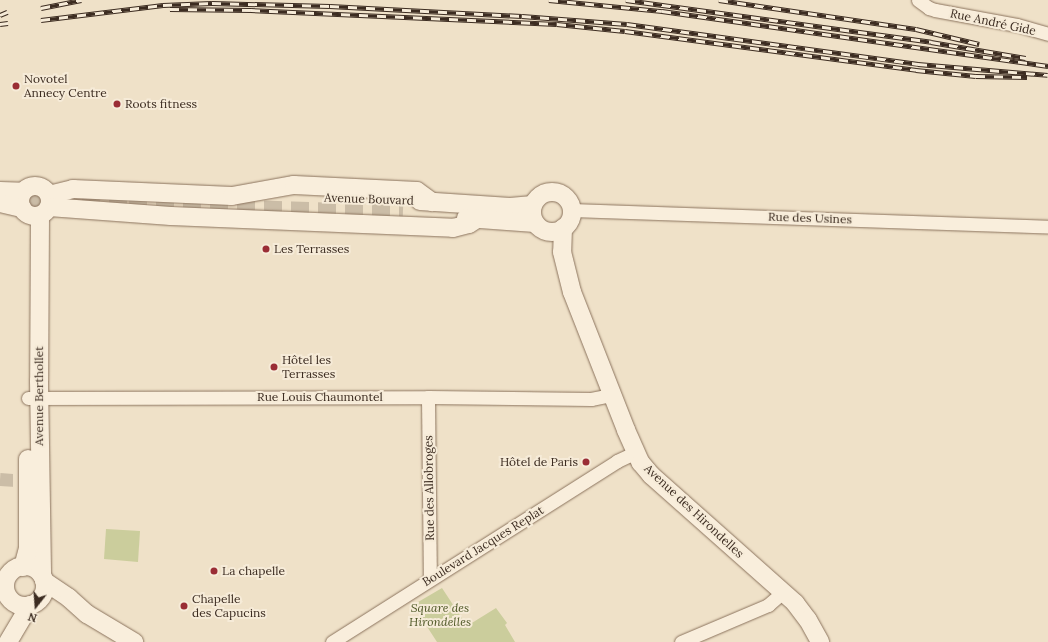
<!DOCTYPE html>
<meta charset="utf-8">
<style>
body{margin:0}
#map{position:relative;width:1048px;height:642px;overflow:hidden;background:#efe1c8;font-family:Lora,serif}
div>[style]{position:absolute}
.green>*{inset:0;background:#cbcd9c}
.street-tunnel>*{height:13px;margin-top:-6.5px;transform-origin:0;background:repeating-linear-gradient(90deg,#cbbda7 0 13px,transparent 0 19px)}
.secondary-tunnel>*{height:18px;margin-top:-9px;transform-origin:0;background:repeating-linear-gradient(90deg,#cbbda7 0 18px,transparent 0 27px)}
.roads{filter:drop-shadow(0 0 1px #8b735d) drop-shadow(0 0 1px #8b735d)}
.street>*{height:13px;margin:-6.5px;padding:0 6.5px;transform-origin:6.5px;border-radius:6.5px;background:#f9eedc}
.secondary>*{height:18px;margin:-9px;padding:0 9px;transform-origin:9px;border-radius:9px;background:#f9eedc}
.secondary>.ring{margin:-9px;padding:0;box-sizing:content-box;background:none;border:18px solid #f9eedc;border-radius:50%}
.rail>*{height:4.5px;margin-top:-2.25px;transform-origin:0;background:repeating-linear-gradient(90deg,#f6ebd8 0 9px,#3c2c21 0 18px);box-sizing:border-box;border-block:1px solid #3c2c21}
.dots>*{width:11px;height:11px;translate:-50% -50%;box-sizing:border-box;border:2px solid #f6ebd8;border-radius:50%}
span{translate:-50% -50%;white-space:nowrap;text-align:center;line-height:1.15;-webkit-text-stroke:4px #f6ebd8;paint-order:stroke}
.street-label{font-size:12px;color:#3c2c21}
.poi-label{font-size:12px;color:#3c2c21}
.left{translate:0 -50%;text-align:left}
.right{translate:-100% -50%;text-align:right}
.park-label{font-size:12px;color:#4f5827;font-style:italic}
.north{position:absolute;left:16px;top:586px;width:40px;height:40px;-webkit-text-stroke:3px #f6ebd8;paint-order:stroke;rotate:197deg;font-size:11px;font-weight:700;line-height:16px;text-align:center;color:#3c2c21}
.north::after{content:'';display:block;margin:auto;width:14px;height:18px;background:#3c2c21;clip-path:polygon(50% 0,100% 100%,50% 72%,0 100%)}
</style>
<div id="map">
<div class="green">
<i style="clip-path:polygon(106px 529px,140px 531px,138px 562px,104px 559px)"></i>
<i style="clip-path:polygon(442px 588px,467px 626px,496px 608px,507px 623px,505px 625px,515px 642px,437px 642px,413px 605px)"></i>
</div>
<div class="street-tunnel">
<i style="left:0;top:479px;width:16px;rotate:4deg"></i>
</div>
<div class="secondary-tunnel">
<i style="left:3px;top:199px;width:64px;rotate:2.7deg"></i>
<i style="left:55px;top:199px;width:86px;rotate:2.7deg"></i>
<i style="left:129px;top:205px;width:274px;rotate:1.9deg"></i>
</div>
<div class="roads">
<div class="street">
<i style="left:918px;top:0;width:14px;rotate:36deg"></i>
<i style="left:929px;top:8px;width:6px;rotate:18deg"></i>
<i style="left:935px;top:10px;width:83px;rotate:10.4deg"></i>
<i style="left:1017px;top:25px;width:32px;rotate:16deg"></i>
<i style="left:571px;top:210px;width:477px;rotate:2deg"></i>
<i style="left:428px;top:397px;width:182px;rotate:89.4deg"></i>
<i style="left:28px;top:398px;width:400px;rotate:-0.1deg"></i>
<i style="left:428px;top:397px;width:163px;rotate:0.7deg"></i>
<i style="left:591px;top:399px;width:21px;rotate:-11deg"></i>
<i style="left:332px;top:642px;width:338px;rotate:-32.4deg"></i>
<i style="left:617px;top:461px;width:21px;rotate:-25deg"></i>
<i style="left:681px;top:642px;width:95px;rotate:-23deg"></i>
<i style="left:768px;top:605px;width:20px;rotate:-41deg"></i>
</div>
<div class="secondary">
<i class="ring" style="left:20px;top:186px;width:12px;height:12px"></i>
<i style="left:0;top:191px;width:23px;rotate:2deg"></i>
<i class="ring" style="left:532px;top:192px;width:22px;height:22px"></i>
<i style="left:49px;top:195px;width:25px;rotate:-14deg"></i>
<i style="left:73px;top:189px;width:159px;rotate:2.5deg"></i>
<i style="left:232px;top:196px;width:63px;rotate:-10.1deg"></i>
<i style="left:294px;top:185px;width:123px;rotate:2.8deg"></i>
<i style="left:417px;top:191px;width:19px;rotate:36deg"></i>
<i style="left:420px;top:201px;width:90px;rotate:3.8deg"></i>
<i style="left:510px;top:207px;width:23px;rotate:-5deg"></i>
<i style="left:0;top:203px;width:23px;rotate:13deg"></i>
<i style="left:49px;top:207px;width:122px;rotate:4.2deg"></i>
<i style="left:171px;top:216px;width:282px;rotate:2.4deg"></i>
<i style="left:453px;top:228px;width:16px;rotate:-14deg"></i>
<i style="left:469px;top:224px;width:9px;rotate:-32deg"></i>
<i style="left:40px;top:216px;width:165px;rotate:90.3deg"></i>
<i style="left:39px;top:381px;width:195px;rotate:89.1deg"></i>
<i style="left:466px;top:218px;width:69px;rotate:4.1deg"></i>
<i style="left:563px;top:228px;width:24px;rotate:92deg"></i>
<i style="left:562px;top:252px;width:41px;rotate:76deg"></i>
<i style="left:572px;top:292px;width:148px;rotate:68.6deg"></i>
<i style="left:626px;top:430px;width:36px;rotate:66deg"></i>
<i style="left:641px;top:463px;width:16px;rotate:50deg"></i>
<i style="left:651px;top:475px;width:193px;rotate:41.6deg"></i>
<i style="left:795px;top:603px;width:21px;rotate:53deg"></i>
<i style="left:808px;top:620px;width:25px;rotate:61deg"></i>
<i class="ring" style="left:5px;top:566px;width:22px;height:22px"></i>
<i style="left:23px;top:567px;width:20px;rotate:-75deg"></i>
<i style="left:28px;top:548px;width:89px;rotate:-90deg"></i>
<i style="left:44px;top:581px;width:30px;rotate:34deg"></i>
<i style="left:69px;top:598px;width:24px;rotate:42deg"></i>
<i style="left:87px;top:614px;width:55px;rotate:30.8deg"></i>
<i style="left:8px;top:642px;width:43px;rotate:-59.3deg"></i>
</div>
</div>
<div class="rail">
<i style="left:549px;top:0;width:114px;rotate:5.6deg"></i>
<i style="left:662px;top:11px;width:390px;rotate:8.1deg"></i>
<i style="left:626px;top:0;width:308px;rotate:7.8deg"></i>
<i style="left:931px;top:42px;width:96px;rotate:9.6deg"></i>
<i style="left:719px;top:0;width:199px;rotate:8.4deg"></i>
<i style="left:916px;top:29px;width:65px;rotate:13.4deg"></i>
<i style="left:41px;top:8px;width:41px;rotate:-11.3deg"></i>
<i style="left:170px;top:9px;width:81px;rotate:0.7deg"></i>
<i style="left:251px;top:10px;width:306px;rotate:2.6deg"></i>
<i style="left:557px;top:24px;width:68px;rotate:5.9deg"></i>
<i style="left:625px;top:31px;width:294px;rotate:7.6deg"></i>
<i style="left:916px;top:70px;width:60px;rotate:5.7deg"></i>
<i style="left:976px;top:76px;width:51px;rotate:1.1deg"></i>
<i style="left:0;top:15px;width:8px;rotate:-23deg"></i>
<i style="left:41px;top:20px;width:123px;rotate:-7deg"></i>
<i style="left:163px;top:5px;width:49px;rotate:-2.3deg"></i>
<i style="left:212px;top:3px;width:118px;rotate:1.5deg"></i>
<i style="left:330px;top:6px;width:192px;rotate:3deg"></i>
<i style="left:522px;top:16px;width:105px;rotate:4.4deg"></i>
<i style="left:627px;top:24px;width:294px;rotate:7.8deg"></i>
<i style="left:918px;top:64px;width:130px;rotate:4.8deg"></i>
<i style="left:0;top:24px;width:8px;rotate:-7deg"></i>
</div>
<div class="dots">
<i style="left:16px;top:86px;background:#9a2d35"></i>
<i style="left:117px;top:104px;background:#9a2d35"></i>
<i style="left:266px;top:249px;background:#9a2d35"></i>
<i style="left:274px;top:367px;background:#9a2d35"></i>
<i style="left:586px;top:462px;background:#9a2d35"></i>
<i style="left:214px;top:571px;background:#9a2d35"></i>
<i style="left:184px;top:606px;background:#9a2d35"></i>
</div>
<div class="street-label">
<span style="left:993px;top:22px;rotate:12deg">Rue André Gide</span>
<span style="left:369px;top:199px;rotate:2deg">Avenue Bouvard</span>
<span style="left:810px;top:218px;rotate:2deg">Rue des Usines</span>
<span style="left:39px;top:396px;rotate:-90deg">Avenue Berthollet</span>
<span style="left:320px;top:397px">Rue Louis Chaumontel</span>
<span style="left:429px;top:488px;rotate:-91deg">Rue des Allobroges</span>
<span style="left:694px;top:511px;rotate:43deg">Avenue des Hirondelles</span>
<span style="left:483px;top:546px;rotate:-32deg">Boulevard Jacques Replat</span>
</div>
<div class="poi-label">
<span class="left" style="left:24px;top:86px">Novotel<br>Annecy Centre</span>
<span class="left" style="left:125px;top:104px">Roots fitness</span>
<span class="left" style="left:274px;top:249px">Les Terrasses</span>
<span class="left" style="left:282px;top:367px">Hôtel les<br>Terrasses</span>
<span class="right" style="left:578px;top:462px">Hôtel de Paris</span>
<span class="left" style="left:222px;top:571px">La chapelle</span>
<span class="left" style="left:192px;top:606px">Chapelle<br>des Capucins</span>
</div>
<div class="park-label">
<span style="left:440px;top:615px">Square des<br>Hirondelles</span>
</div>
<div class="north">N</div>
</div>
